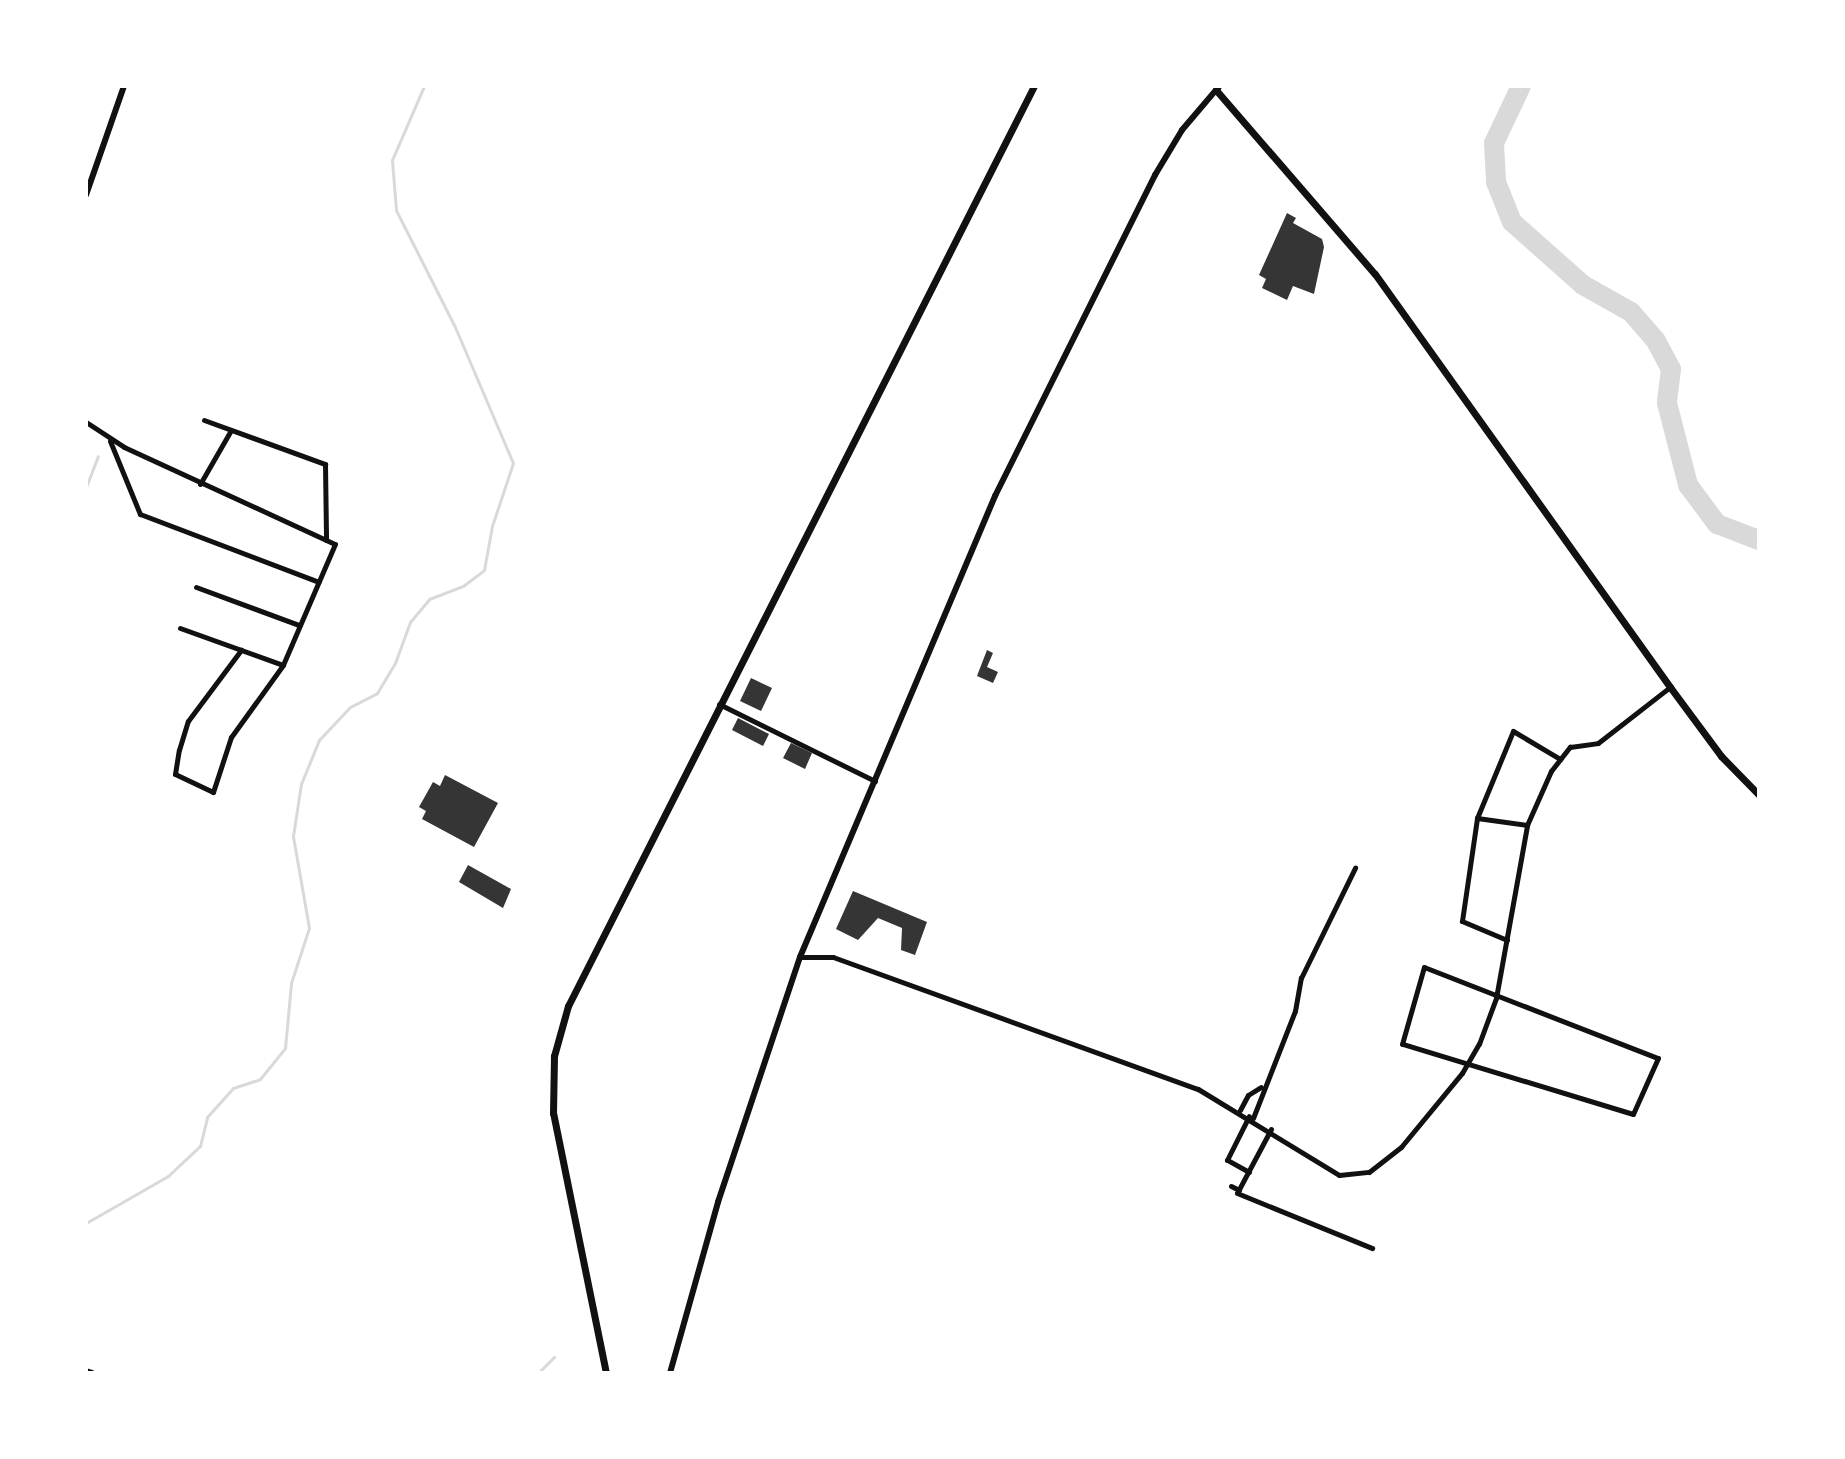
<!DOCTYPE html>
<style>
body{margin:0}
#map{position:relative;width:1845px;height:1459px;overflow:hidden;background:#fff;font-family:"Nunito Sans",sans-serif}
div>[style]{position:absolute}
.stream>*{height:3px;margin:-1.5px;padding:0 1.5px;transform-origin:1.5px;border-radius:1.5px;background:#d9d9d9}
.river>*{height:20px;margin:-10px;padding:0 10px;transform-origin:10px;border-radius:10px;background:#d9d9d9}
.building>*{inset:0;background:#353535}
.minor>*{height:5px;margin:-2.5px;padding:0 2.5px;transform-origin:2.5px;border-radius:2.5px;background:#111}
.tertiary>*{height:6px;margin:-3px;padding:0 3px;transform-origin:3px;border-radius:3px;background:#111}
.secondary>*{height:7px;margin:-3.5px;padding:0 3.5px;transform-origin:3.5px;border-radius:3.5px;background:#111}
span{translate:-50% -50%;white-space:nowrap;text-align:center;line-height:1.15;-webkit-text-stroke:8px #fff;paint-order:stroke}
.frame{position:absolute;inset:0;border:88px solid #fff;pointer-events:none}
</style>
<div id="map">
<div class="stream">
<i style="left:86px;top:487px;width:33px;rotate:-69deg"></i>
<i style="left:86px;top:1223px;width:95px;rotate:-29.8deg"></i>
<i style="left:168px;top:1176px;width:44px;rotate:-43.2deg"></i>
<i style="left:200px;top:1146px;width:30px;rotate:-76deg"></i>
<i style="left:207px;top:1117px;width:39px;rotate:-48deg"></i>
<i style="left:233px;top:1088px;width:28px;rotate:-18deg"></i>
<i style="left:260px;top:1079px;width:40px;rotate:-51deg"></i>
<i style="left:285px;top:1048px;width:65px;rotate:-84.7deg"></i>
<i style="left:291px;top:983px;width:58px;rotate:-71.9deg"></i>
<i style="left:309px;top:928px;width:93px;rotate:-99.9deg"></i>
<i style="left:293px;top:836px;width:53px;rotate:-81.3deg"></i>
<i style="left:301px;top:784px;width:48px;rotate:-67.8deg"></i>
<i style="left:319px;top:740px;width:45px;rotate:-46.8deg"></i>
<i style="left:350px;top:707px;width:30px;rotate:-27deg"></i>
<i style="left:377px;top:693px;width:35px;rotate:-59deg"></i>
<i style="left:395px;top:663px;width:44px;rotate:-69.9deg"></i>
<i style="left:410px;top:622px;width:30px;rotate:-50deg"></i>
<i style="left:429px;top:599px;width:36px;rotate:-21deg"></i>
<i style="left:463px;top:586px;width:26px;rotate:-37deg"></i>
<i style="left:484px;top:570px;width:45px;rotate:-79.7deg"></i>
<i style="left:492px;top:526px;width:66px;rotate:-71.6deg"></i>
<i style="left:513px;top:463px;width:150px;rotate:-113.1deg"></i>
<i style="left:454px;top:325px;width:129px;rotate:-116.8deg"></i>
<i style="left:396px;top:210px;width:50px;rotate:-94.6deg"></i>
<i style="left:392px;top:160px;width:81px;rotate:-66.6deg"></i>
<i style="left:538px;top:1373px;width:23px;rotate:-45deg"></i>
</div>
<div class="river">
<i style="left:1521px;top:86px;width:63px;rotate:115.3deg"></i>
<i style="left:1494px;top:143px;width:39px;rotate:87deg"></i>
<i style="left:1496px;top:182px;width:43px;rotate:68.2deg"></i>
<i style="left:1512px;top:222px;width:95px;rotate:41.6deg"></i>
<i style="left:1583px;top:285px;width:55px;rotate:29.4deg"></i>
<i style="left:1631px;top:312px;width:38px;rotate:49deg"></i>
<i style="left:1656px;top:341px;width:32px;rotate:62deg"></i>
<i style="left:1671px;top:369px;width:34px;rotate:97deg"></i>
<i style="left:1667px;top:403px;width:85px;rotate:75.6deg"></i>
<i style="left:1688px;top:485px;width:49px;rotate:53.4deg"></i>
<i style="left:1717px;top:524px;width:45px;rotate:20.9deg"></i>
</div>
<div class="building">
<i style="clip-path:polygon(1287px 213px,1296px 218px,1293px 223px,1322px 239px,1324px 247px,1314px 294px,1293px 286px,1287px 300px,1262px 288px,1266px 279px,1259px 275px)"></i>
<i style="clip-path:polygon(987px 650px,993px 653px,987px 667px,998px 672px,993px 683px,977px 676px)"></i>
<i style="clip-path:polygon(751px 678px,772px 688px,761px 711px,740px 701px)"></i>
<i style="clip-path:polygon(738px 718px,769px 734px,763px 746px,732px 730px)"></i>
<i style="clip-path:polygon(791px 743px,812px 753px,805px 769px,783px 758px)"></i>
<i style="clip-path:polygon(445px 775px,498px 803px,474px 847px,422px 819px,426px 811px,419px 807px,433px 782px,440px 786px)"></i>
<i style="clip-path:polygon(468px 865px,511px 889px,503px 908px,459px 882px)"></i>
<i style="clip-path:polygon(853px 891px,927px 922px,915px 955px,901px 950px,902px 928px,878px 918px,858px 940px,836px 929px)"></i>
</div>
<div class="minor">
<i style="left:204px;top:420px;width:129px;rotate:20deg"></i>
<i style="left:325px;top:464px;width:76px;rotate:89.2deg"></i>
<i style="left:86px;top:422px;width:45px;rotate:33.3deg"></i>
<i style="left:124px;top:447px;width:232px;rotate:24.7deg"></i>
<i style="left:335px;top:544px;width:132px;rotate:113.3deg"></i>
<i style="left:283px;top:665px;width:89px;rotate:125.8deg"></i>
<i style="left:231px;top:737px;width:58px;rotate:108.1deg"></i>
<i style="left:213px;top:792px;width:42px;rotate:-154.7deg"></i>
<i style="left:175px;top:774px;width:24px;rotate:-81deg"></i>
<i style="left:179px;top:750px;width:30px;rotate:-73deg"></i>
<i style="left:188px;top:721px;width:89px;rotate:-53.3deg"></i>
<i style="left:110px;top:441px;width:79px;rotate:67.7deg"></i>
<i style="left:140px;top:514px;width:191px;rotate:20.8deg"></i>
<i style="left:200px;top:484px;width:62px;rotate:-60.1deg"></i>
<i style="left:196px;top:587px;width:110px;rotate:20.3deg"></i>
<i style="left:180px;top:628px;width:109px;rotate:19.8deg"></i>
<i style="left:719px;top:704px;width:174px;rotate:26.3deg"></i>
<i style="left:1477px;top:818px;width:50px;rotate:8deg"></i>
<i style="left:1507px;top:940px;width:49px;rotate:-157.1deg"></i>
<i style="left:1462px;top:921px;width:104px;rotate:-81.7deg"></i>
<i style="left:1477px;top:818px;width:94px;rotate:-67.5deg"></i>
<i style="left:1513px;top:731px;width:55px;rotate:30.8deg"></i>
<i style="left:800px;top:957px;width:33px"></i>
<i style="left:833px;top:957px;width:388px;rotate:19.9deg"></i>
<i style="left:1198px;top:1089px;width:165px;rotate:31.4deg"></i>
<i style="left:1339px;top:1175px;width:30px;rotate:-6deg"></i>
<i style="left:1369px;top:1172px;width:41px;rotate:-38deg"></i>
<i style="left:1401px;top:1147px;width:96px;rotate:-50.5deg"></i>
<i style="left:1462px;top:1073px;width:34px;rotate:-60deg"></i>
<i style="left:1479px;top:1044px;width:49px;rotate:-69.7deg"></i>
<i style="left:1496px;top:998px;width:176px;rotate:-79.8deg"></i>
<i style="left:1527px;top:825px;width:59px;rotate:-66deg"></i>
<i style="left:1551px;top:771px;width:31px;rotate:-52deg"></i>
<i style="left:1570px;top:747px;width:28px;rotate:-8deg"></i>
<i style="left:1598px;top:743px;width:91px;rotate:-37.9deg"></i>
<i style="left:1424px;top:967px;width:251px;rotate:21.3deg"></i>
<i style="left:1658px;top:1058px;width:61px;rotate:114.1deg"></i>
<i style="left:1633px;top:1114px;width:241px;rotate:-163.1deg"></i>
<i style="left:1402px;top:1044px;width:80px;rotate:-74.1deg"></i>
<i style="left:1240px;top:1110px;width:17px;rotate:-62deg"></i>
<i style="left:1248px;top:1095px;width:15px;rotate:-32deg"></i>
<i style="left:1253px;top:1118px;width:115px;rotate:-68.6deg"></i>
<i style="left:1295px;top:1011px;width:34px;rotate:-80deg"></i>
<i style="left:1301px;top:978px;width:123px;rotate:-63.9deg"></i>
<i style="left:1271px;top:1129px;width:72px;rotate:118deg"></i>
<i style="left:1237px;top:1193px;width:146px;rotate:22.2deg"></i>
<i style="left:1249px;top:1172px;width:25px;rotate:-151deg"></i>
<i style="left:1227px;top:1160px;width:49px;rotate:-63.4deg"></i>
<i style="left:1231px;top:1186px;width:9px;rotate:27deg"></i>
</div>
<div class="tertiary">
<i style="left:86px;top:195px;width:115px;rotate:-70.8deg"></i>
<i style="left:86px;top:1371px;width:6px;rotate:18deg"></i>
<i style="left:670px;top:1373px;width:178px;rotate:-74.3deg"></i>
<i style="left:718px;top:1202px;width:258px;rotate:-71.5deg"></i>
<i style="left:800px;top:957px;width:501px;rotate:-67.07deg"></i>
<i style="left:995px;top:496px;width:359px;rotate:-63.5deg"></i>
<i style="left:1155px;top:175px;width:52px;rotate:-59deg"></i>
<i style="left:1182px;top:130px;width:52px;rotate:-49.6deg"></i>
</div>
<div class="secondary">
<i style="left:1218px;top:86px;width:4px;rotate:117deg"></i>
<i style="left:1216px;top:90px;width:243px;rotate:49.2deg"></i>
<i style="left:1375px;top:274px;width:508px;rotate:54.46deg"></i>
<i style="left:1670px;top:687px;width:86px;rotate:53.5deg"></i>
<i style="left:1721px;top:756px;width:54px;rotate:45.7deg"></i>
<i style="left:606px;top:1373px;width:265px;rotate:-101.5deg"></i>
<i style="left:553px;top:1113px;width:57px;rotate:-89deg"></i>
<i style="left:554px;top:1056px;width:52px;rotate:-74.4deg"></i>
<i style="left:568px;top:1006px;width:1031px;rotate:-63.14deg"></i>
</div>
<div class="frame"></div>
</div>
